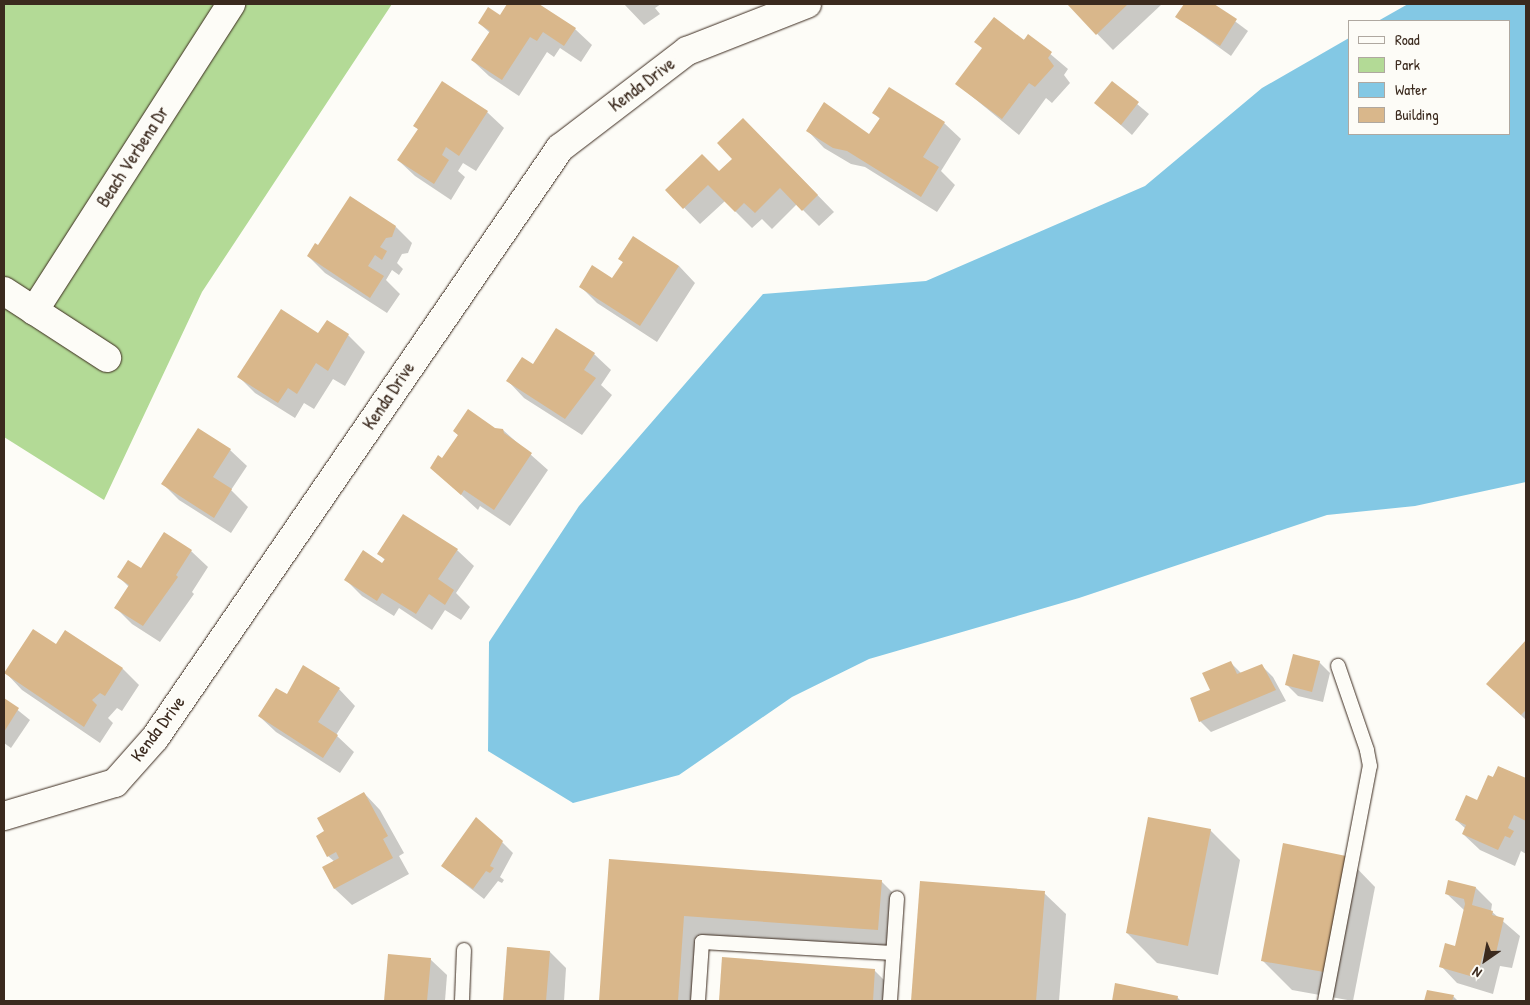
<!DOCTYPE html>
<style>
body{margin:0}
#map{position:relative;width:1530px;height:1005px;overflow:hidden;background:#fdfcf7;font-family:"Patrick Hand",sans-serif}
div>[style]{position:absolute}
.green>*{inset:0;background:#b3da96}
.water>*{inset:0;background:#83c8e4}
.shadow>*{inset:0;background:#0003}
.building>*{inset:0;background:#d9b78b}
.roads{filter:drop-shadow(0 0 1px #3b2a1e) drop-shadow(0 0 1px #3b2a1e)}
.lane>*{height:14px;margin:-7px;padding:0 7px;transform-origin:7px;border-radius:7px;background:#fdfcf7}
.street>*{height:28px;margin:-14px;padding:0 14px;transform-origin:14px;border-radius:14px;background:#fdfcf7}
span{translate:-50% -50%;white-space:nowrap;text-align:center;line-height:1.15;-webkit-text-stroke:4.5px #fdfcf7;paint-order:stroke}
.street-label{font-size:18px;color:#3b2a1e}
.frame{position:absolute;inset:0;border:5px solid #3b2a1e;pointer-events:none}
.legend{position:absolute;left:1348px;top:20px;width:162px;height:115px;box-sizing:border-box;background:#fdfcf7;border:1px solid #afa8a0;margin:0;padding:6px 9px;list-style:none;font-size:15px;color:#3b2a1e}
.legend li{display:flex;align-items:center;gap:10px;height:25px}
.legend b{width:25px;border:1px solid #afa8a0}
.north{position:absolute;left:1460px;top:935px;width:50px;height:50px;-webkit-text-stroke:4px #fdfcf7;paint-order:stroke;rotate:213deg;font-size:14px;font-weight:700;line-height:20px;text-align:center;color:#3b2a1e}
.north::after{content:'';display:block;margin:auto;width:18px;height:22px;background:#3b2a1e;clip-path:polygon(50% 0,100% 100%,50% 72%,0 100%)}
</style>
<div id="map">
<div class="green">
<i style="clip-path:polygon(4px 4px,392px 4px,202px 292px,104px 500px,4px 437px)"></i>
</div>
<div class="water">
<i style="clip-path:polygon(1408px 4px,1526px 4px,1526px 482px,1415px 506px,1327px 515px,1079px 598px,869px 659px,792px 697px,679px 775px,573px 803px,488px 751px,489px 642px,579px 506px,763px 294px,926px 281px,1145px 186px,1262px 88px,1349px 38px,1349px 134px,1509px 134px,1509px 21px,1378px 21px)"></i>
</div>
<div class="shadow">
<i style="clip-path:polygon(509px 4px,536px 4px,575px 29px,592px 45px,581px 62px,560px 48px,554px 57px,547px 52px,519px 96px,489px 76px,472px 60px,490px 33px,479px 23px,500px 17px)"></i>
<i style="clip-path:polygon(624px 4px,661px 4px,655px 8px,660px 14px,644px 25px)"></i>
<i style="clip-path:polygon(1068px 4px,1162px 4px,1113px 50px)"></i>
<i style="clip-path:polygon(1186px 4px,1212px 4px,1248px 31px,1231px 56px,1177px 17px)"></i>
<i style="clip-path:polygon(1029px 36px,1068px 69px,1064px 75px,1070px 83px,1052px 103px,1046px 98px,1019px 135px,957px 84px)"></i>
<i style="clip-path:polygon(1112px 83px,1149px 114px,1132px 135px,1096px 103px)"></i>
<i style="clip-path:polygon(487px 112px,504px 128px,476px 171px,463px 163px,458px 171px,465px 177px,451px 200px,415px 176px,398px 160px,419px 130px,414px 126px)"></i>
<i style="clip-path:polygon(874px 113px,944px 123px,961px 139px,941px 171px,955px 185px,937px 212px,865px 167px,851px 164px,824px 148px,808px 131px,870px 136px,880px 119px)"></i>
<i style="clip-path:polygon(760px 136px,834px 212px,819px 226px,797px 204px,772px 229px,762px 219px,752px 228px,725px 201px,700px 224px,667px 190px,719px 173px)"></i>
<i style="clip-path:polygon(396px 227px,412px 243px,408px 253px,402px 254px,397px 263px,403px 269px,399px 275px,392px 270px,386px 280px,400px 294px,387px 313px,325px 273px,308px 256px,319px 247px)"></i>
<i style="clip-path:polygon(620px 259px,679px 266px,695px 283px,657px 342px,597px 303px,580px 286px,613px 280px,624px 263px)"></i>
<i style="clip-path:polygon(319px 335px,348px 335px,365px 352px,345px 386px,333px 379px,314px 409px,304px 403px,295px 418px,255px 393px,239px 377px)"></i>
<i style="clip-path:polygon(594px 354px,611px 370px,601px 385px,612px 395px,582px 435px,524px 398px,508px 381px,533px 366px)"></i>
<i style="clip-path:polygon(495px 429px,503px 430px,548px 470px,510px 526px,480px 506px,478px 510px,431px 467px,443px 459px,459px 436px,454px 431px)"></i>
<i style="clip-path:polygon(230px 450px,247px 466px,231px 490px,248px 507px,231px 533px,179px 500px,163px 484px)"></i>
<i style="clip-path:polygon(457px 550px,474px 566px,456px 593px,470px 607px,461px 620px,445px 610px,432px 630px,399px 608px,394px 616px,362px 596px,345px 579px,382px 565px,385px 560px,379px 554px)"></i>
<i style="clip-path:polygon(191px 551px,208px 567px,192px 592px,194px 594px,160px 642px,132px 624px,116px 608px,129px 587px,119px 577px)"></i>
<i style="clip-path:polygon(1526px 642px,1526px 720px,1488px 684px)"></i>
<i style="clip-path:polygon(56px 646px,123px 669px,139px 685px,122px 711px,117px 708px,108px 718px,113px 723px,100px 743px,22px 690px,6px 673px)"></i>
<i style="clip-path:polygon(1319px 662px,1330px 673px,1323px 702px,1298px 696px,1287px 685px)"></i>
<i style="clip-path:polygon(1231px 663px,1241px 673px,1262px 666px,1273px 677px,1286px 701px,1211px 732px,1200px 721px,1211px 691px)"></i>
<i style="clip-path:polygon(339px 689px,355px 706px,336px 735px,354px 752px,340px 773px,276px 732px,259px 716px,288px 696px)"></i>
<i style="clip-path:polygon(4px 699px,30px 720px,11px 748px,4px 743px)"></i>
<i style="clip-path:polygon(1499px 767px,1526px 780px,1526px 854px,1521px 851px,1515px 866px,1480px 850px,1463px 834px,1466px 829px,1456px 820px,1478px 801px)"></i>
<i style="clip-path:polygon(364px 793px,380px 810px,404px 853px,399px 856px,409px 874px,352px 905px,335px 889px,324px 868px,335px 862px,328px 856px)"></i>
<i style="clip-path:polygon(1210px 830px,1240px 860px,1218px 975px,1157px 963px,1127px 933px)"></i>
<i style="clip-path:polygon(502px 842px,513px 853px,500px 877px,504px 880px,502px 883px,498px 881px,484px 899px,442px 866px)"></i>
<i style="clip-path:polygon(1346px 857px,1375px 887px,1353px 1001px,1292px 990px,1262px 960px)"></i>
<i style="clip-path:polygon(610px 861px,881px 881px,903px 903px,899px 951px,705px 937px,701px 1001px,600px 1001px)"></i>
<i style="clip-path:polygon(921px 882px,1044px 893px,1066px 914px,1059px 1001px,912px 1001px)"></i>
<i style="clip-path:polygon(1476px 888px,1492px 904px,1491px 911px,1520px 936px,1512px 968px,1500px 966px,1493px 994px,1457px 983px,1441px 966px,1456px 947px,1465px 911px,1447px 894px)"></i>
<i style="clip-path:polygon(508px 948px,550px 952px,566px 968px,564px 1001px,504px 1001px)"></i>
<i style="clip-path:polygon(389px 955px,430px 959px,447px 975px,445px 1001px,385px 1001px)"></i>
<i style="clip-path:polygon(723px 958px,875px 971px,896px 992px,895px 1001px,720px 1001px)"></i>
<i style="clip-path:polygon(1116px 985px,1177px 997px,1181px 1001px,1113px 1001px)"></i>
<i style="clip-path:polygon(1428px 991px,1453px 996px,1458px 1001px,1426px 1001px)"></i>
</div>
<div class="building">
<i style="clip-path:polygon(507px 4px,539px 4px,576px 28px,564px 46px,543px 32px,537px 41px,530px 37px,502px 80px,471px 60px,490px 31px,478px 23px,488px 7px,500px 15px)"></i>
<i style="clip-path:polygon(1067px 4px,1128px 4px,1096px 35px)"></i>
<i style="clip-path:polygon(1184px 4px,1214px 4px,1237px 19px,1220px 46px,1175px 17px)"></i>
<i style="clip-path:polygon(994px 17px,1024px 40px,1028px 34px,1052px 52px,1048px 58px,1054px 66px,1035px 87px,1029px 83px,1002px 119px,955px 84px,982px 48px,974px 42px)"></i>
<i style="clip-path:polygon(442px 81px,488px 111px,459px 156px,446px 147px,442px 155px,449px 160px,434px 184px,397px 160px,418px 129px,413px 126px)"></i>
<i style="clip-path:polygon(1112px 81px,1139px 102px,1121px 125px,1094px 103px)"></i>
<i style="clip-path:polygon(889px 87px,945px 122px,923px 157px,939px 167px,921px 197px,847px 151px,833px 148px,806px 131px,824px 102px,869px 134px,880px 118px,872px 113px)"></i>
<i style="clip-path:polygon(743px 118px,818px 195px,802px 211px,780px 188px,755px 213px,744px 203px,735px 212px,708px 185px,683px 209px,665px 190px,702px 154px,719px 171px,732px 159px,717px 143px)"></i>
<i style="clip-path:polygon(350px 196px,396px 226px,392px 237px,386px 238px,380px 247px,387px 251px,382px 260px,375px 255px,368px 266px,384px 276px,370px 298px,307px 256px,315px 243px,318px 245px)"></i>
<i style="clip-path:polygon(633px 236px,679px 266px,640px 326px,579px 287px,592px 265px,612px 278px,623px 262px,618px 259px)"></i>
<i style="clip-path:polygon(281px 309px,318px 333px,327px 320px,349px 334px,328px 371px,316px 363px,297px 394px,288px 388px,278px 403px,237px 377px)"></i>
<i style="clip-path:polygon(556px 328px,595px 353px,584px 370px,596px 378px,565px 419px,506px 381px,522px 357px,533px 364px)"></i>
<i style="clip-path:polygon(468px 409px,495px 428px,503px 429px,504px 433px,532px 453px,494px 510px,464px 490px,461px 495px,430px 468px,438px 455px,442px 458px,458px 435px,453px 431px)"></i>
<i style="clip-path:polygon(198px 428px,231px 449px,213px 477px,232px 489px,214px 518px,161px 484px)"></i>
<i style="clip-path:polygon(403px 514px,458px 549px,438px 579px,454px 590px,445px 605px,429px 594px,416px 614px,382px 593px,377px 601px,344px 580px,363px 550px,382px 563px,385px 559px,377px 554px)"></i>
<i style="clip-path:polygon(164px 532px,192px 550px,176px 575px,178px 577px,143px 626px,114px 608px,129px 585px,117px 577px,128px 560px,141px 568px)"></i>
<i style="clip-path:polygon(33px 629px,56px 644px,65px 630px,123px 668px,105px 696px,100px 693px,92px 700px,97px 705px,84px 727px,4px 673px)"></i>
<i style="clip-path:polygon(1526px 640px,1526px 710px,1521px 715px,1486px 684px)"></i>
<i style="clip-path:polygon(1293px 654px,1320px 661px,1312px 692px,1285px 685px)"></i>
<i style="clip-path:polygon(1231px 661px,1237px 674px,1262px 664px,1276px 690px,1199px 722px,1190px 698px,1210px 690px,1202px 673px)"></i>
<i style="clip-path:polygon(303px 665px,340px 688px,318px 722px,338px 735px,323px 758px,258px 716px,276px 688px,287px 694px)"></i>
<i style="clip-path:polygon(4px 698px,19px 708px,4px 732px)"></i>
<i style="clip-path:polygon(1498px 766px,1526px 778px,1526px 821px,1514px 815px,1508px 828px,1514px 831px,1510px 838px,1505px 836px,1498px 850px,1462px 834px,1466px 825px,1455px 820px,1466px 795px,1477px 800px,1488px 775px,1493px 777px)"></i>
<i style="clip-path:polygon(364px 792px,388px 836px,383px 839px,393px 858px,334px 889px,322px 867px,339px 858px,336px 852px,327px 857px,316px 836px,324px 831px,317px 818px)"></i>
<i style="clip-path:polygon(476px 817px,503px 841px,490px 866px,494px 868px,490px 873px,486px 871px,473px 889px,441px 866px)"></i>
<i style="clip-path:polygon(1148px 817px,1211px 829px,1188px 946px,1126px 933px)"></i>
<i style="clip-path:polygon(1283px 843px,1346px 856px,1324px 972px,1261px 961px)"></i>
<i style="clip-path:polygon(609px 859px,882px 880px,878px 930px,684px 916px,678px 1001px,599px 1001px)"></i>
<i style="clip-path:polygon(1448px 880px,1476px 887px,1472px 905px,1493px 911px,1492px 915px,1504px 918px,1496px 953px,1484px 950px,1477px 978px,1439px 967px,1445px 943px,1455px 946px,1465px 904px,1464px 899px,1445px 894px)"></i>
<i style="clip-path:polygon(920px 881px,1045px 891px,1036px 1001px,911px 1001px)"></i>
<i style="clip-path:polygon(507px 947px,550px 951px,546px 1001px,503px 1001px)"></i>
<i style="clip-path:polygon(388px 954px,431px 958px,427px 1001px,384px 1001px)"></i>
<i style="clip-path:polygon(722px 957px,875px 969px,873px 1001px,719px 1001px)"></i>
<i style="clip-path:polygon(1115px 983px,1178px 996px,1177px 1001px,1112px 1001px)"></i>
<i style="clip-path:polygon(1427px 990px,1454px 995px,1452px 1001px,1424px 1001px)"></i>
</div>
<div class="roads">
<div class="lane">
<i style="left:462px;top:1001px;width:51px;rotate:-87.8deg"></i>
<i style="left:698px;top:1001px;width:59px;rotate:-86.1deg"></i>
<i style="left:702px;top:942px;width:191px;rotate:3.3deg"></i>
<i style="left:890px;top:1001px;width:103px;rotate:-86.1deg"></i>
<i style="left:1325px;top:1001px;width:239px;rotate:-79.2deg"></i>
<i style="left:1370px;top:766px;width:16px;rotate:-101deg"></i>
<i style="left:1367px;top:750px;width:89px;rotate:-109deg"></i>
</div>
<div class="street">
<i style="left:4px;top:291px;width:123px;rotate:33deg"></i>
<i style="left:34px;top:311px;width:365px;rotate:-57.3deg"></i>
<i style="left:4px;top:816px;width:116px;rotate:-16.6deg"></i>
<i style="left:115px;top:783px;width:60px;rotate:-48.4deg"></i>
<i style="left:155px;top:738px;width:716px;rotate:-55.53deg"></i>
<i style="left:560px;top:148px;width:160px;rotate:-37.4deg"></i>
<i style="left:687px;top:51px;width:129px;rotate:-21.4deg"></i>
</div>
</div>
<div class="street-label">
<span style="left:642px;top:85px;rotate:-37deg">Kenda Drive</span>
<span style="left:133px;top:157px;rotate:-57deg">Beach Verbena Dr</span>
<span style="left:389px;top:396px;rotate:-56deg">Kenda Drive</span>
<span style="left:158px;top:729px;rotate:-53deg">Kenda Drive</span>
</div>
<div class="frame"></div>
<ul class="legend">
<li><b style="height:6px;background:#fdfcf7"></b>Road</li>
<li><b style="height:14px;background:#b3da96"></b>Park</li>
<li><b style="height:14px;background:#83c8e4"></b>Water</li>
<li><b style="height:14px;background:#d9b78b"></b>Building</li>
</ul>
<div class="north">N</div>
</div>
